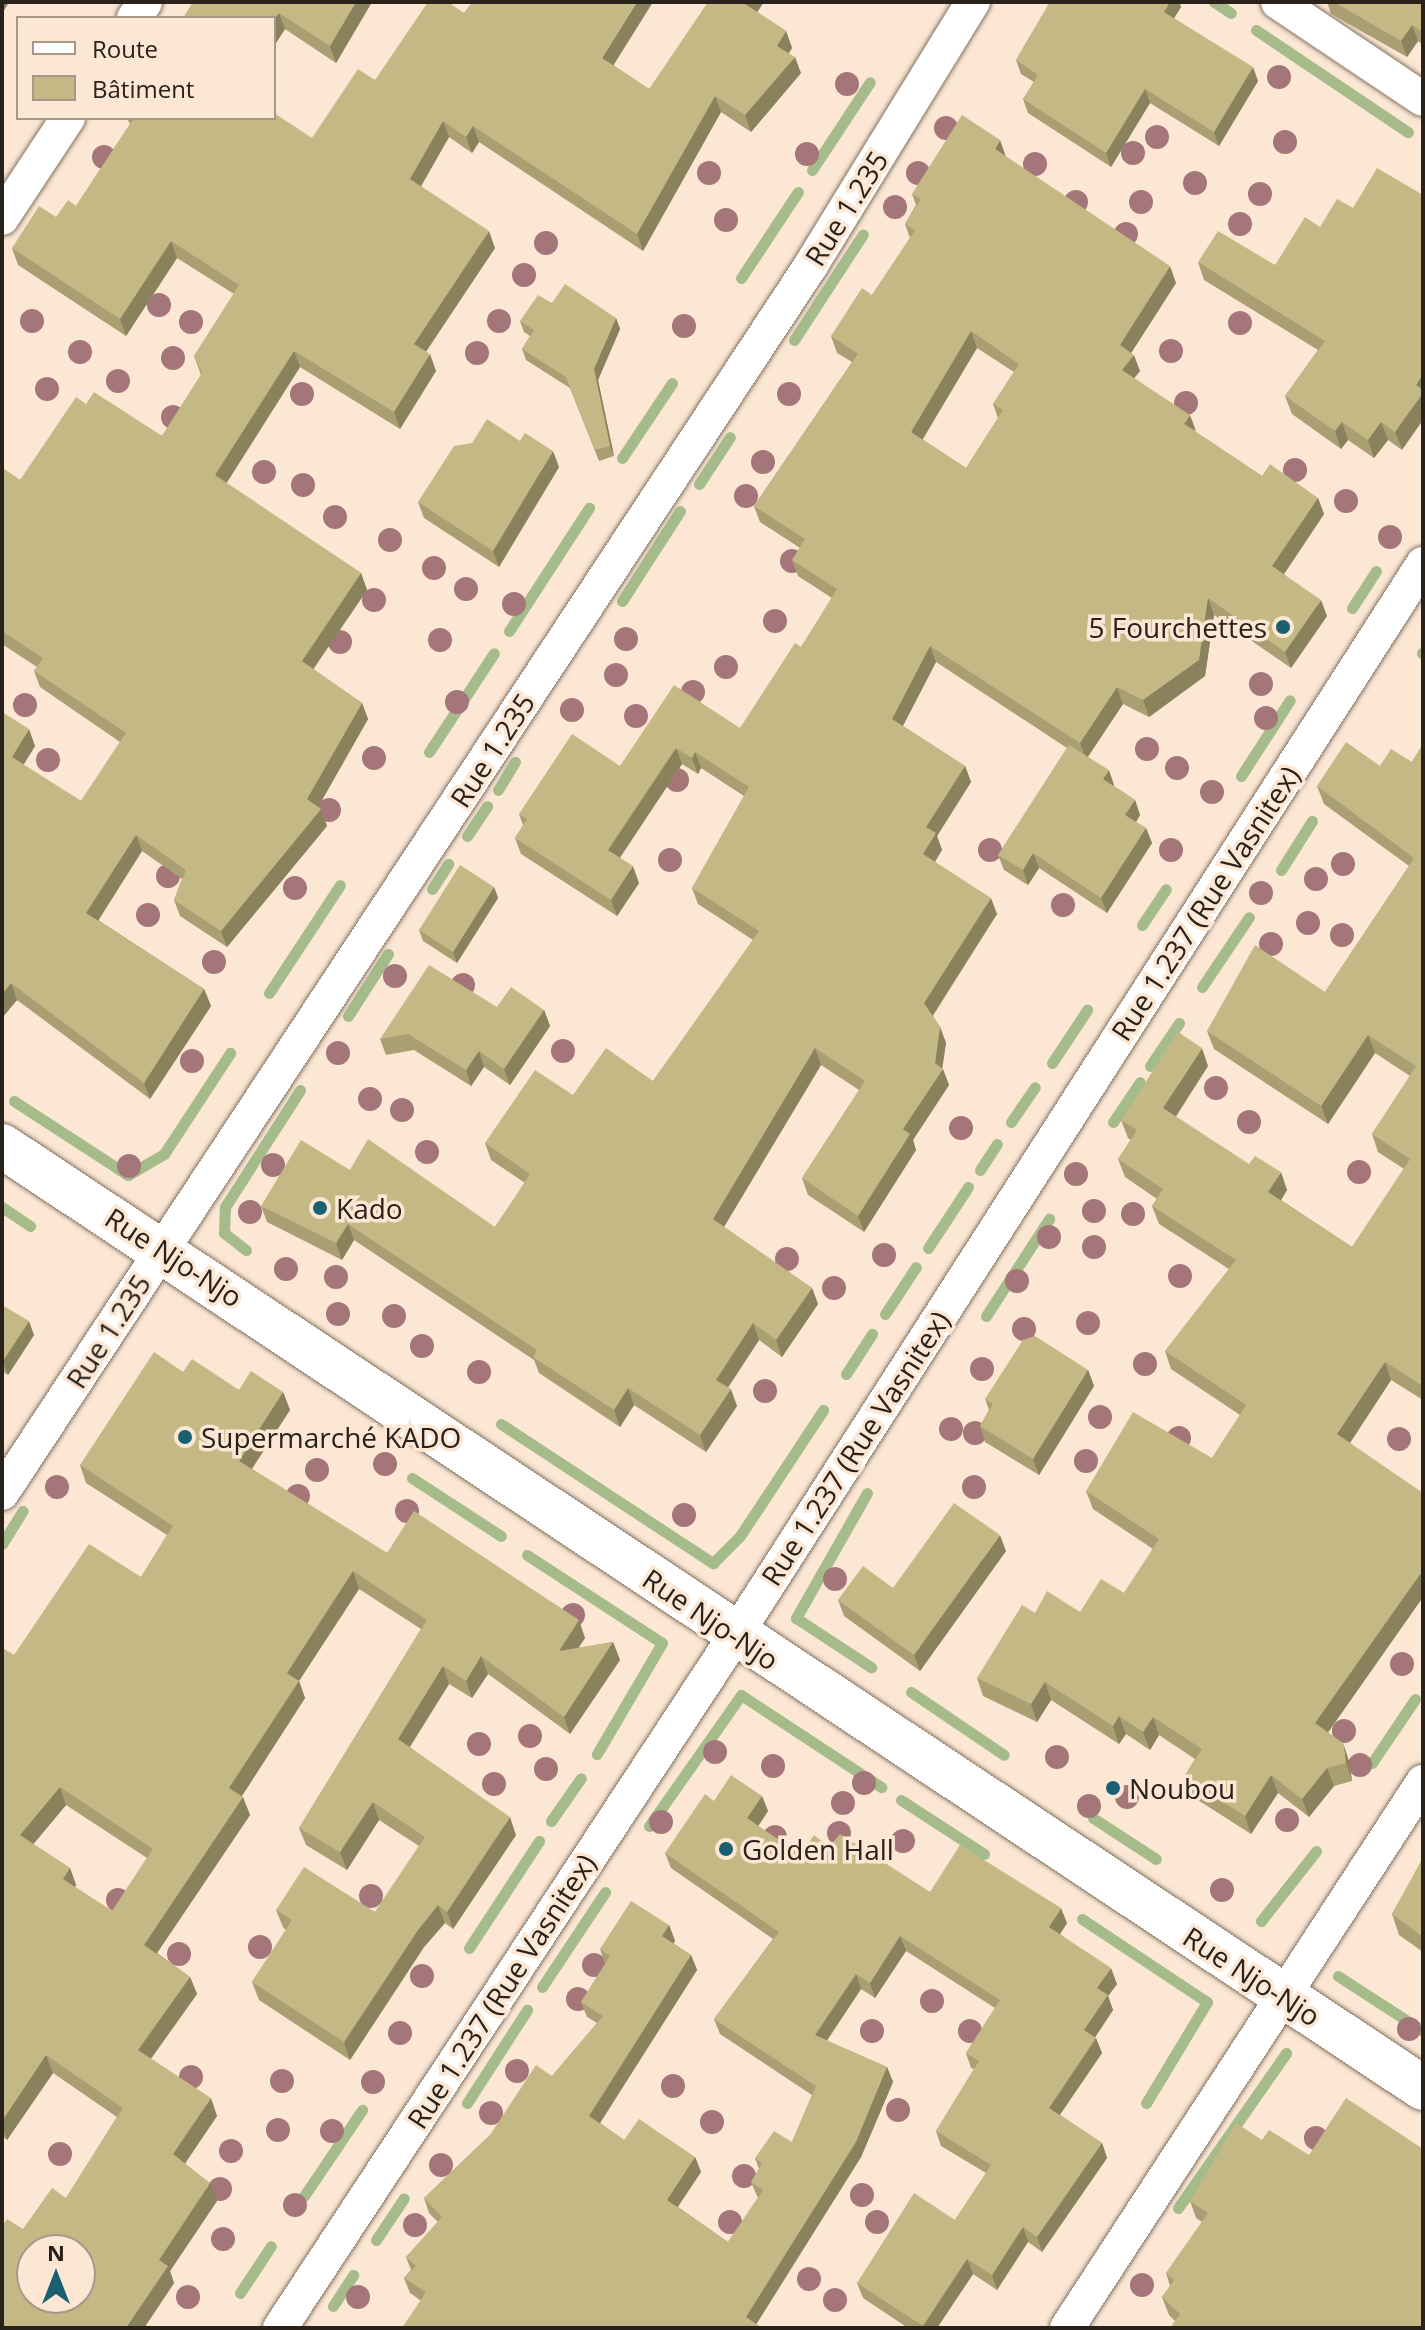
<!DOCTYPE html>
<meta charset="utf-8">
<style>
body{margin:0}
#map{position:relative;width:1425px;height:2330px;overflow:hidden;background:#fbe7d4;font-family:"Open Sans",sans-serif}
div>[style]{position:absolute}
.stream>*{height:11px;margin:-5.5px;padding:0 5.5px;transform-origin:5.5px;border-radius:5.5px;background:#a5bb8a}
.roads{filter:drop-shadow(0 0 2px #827160) drop-shadow(0 0 2px #827160)}
.street>*{height:34px;margin:-17px;padding:0 17px;transform-origin:17px;border-radius:17px;background:#fff}
.secondary>*{height:44px;margin:-22px;padding:0 22px;transform-origin:22px;border-radius:22px;background:#fff}
.trees>*{width:24px;height:24px;margin:-12px;border-radius:50%;background:#a57679}
.wall>*{inset:0;background:#a99f72}
.shaded-wall>*{inset:0;background:#89825c}
.building>*{inset:0;background:#c4b984}
.dots>*{width:22px;height:22px;translate:-50% -50%;box-sizing:border-box;border:4px solid #fbe7d4;border-radius:50%}
span{translate:-50% -50%;white-space:nowrap;text-align:center;line-height:1.15;-webkit-text-stroke:7px #fbe7d4;paint-order:stroke}
.street-label{font-size:28px;color:#29221b}
.poi-label{font-size:28px;color:#29221b}
.right{translate:-100% -50%;text-align:right}
.left{translate:0 -50%;text-align:left}
.frame{position:absolute;inset:0;border:4px solid #29221b;pointer-events:none}
.legend{position:absolute;left:16px;top:16px;width:260px;height:104px;box-sizing:border-box;background:#fbe7d4;border:2px solid #a7988a;margin:0;padding:10px 14px;list-style:none;font-size:24px;color:#29221b}
.legend li{display:flex;align-items:center;gap:16px;height:40px}
.legend b{width:40px;border:2px solid #a7988a}
.north{position:absolute;left:16px;top:2234px;width:80px;height:80px;box-sizing:border-box;background:#fbe7d4;border:2px solid #a7988a;border-radius:50%;rotate:0deg;font-size:22px;font-weight:700;line-height:32px;text-align:center;color:#29221b}
.north::after{content:'';display:block;margin:auto;width:28px;height:36px;background:#1b5f72;clip-path:polygon(50% 0,100% 100%,50% 72%,0 100%)}
</style>
<div id="map">
<div class="stream">
<i style="left:1214px;top:2px;width:20px;rotate:33deg"></i>
<i style="left:1256px;top:30px;width:183px;rotate:33.9deg"></i>
<i style="left:812px;top:170px;width:105px;rotate:-56.6deg"></i>
<i style="left:741px;top:278px;width:103px;rotate:-56.5deg"></i>
<i style="left:794px;top:340px;width:126px;rotate:-56.9deg"></i>
<i style="left:622px;top:458px;width:90px;rotate:-56.3deg"></i>
<i style="left:699px;top:484px;width:56px;rotate:-56.6deg"></i>
<i style="left:622px;top:601px;width:107px;rotate:-57.2deg"></i>
<i style="left:1352px;top:608px;width:44px;rotate:-57deg"></i>
<i style="left:509px;top:631px;width:147px;rotate:-57deg"></i>
<i style="left:1422px;top:653px;width:1px;rotate:-45deg"></i>
<i style="left:429px;top:752px;width:118px;rotate:-56.7deg"></i>
<i style="left:1241px;top:776px;width:90px;rotate:-57.2deg"></i>
<i style="left:498px;top:790px;width:33px;rotate:-59deg"></i>
<i style="left:467px;top:836px;width:36px;rotate:-56deg"></i>
<i style="left:1281px;top:870px;width:58px;rotate:-57.7deg"></i>
<i style="left:432px;top:889px;width:30px;rotate:-57deg"></i>
<i style="left:1142px;top:925px;width:43px;rotate:-56.3deg"></i>
<i style="left:1202px;top:987px;width:84px;rotate:-56.1deg"></i>
<i style="left:269px;top:993px;width:129px;rotate:-56.7deg"></i>
<i style="left:348px;top:1016px;width:74px;rotate:-57.2deg"></i>
<i style="left:1052px;top:1063px;width:64px;rotate:-56.6deg"></i>
<i style="left:1150px;top:1066px;width:52px;rotate:-56deg"></i>
<i style="left:14px;top:1101px;width:136px;rotate:33deg"></i>
<i style="left:128px;top:1175px;width:42px;rotate:-30.3deg"></i>
<i style="left:164px;top:1154px;width:121px;rotate:-56.8deg"></i>
<i style="left:1011px;top:1122px;width:42px;rotate:-55.6deg"></i>
<i style="left:1113px;top:1122px;width:48px;rotate:-56deg"></i>
<i style="left:980px;top:1170px;width:31px;rotate:-57deg"></i>
<i style="left:2px;top:1207px;width:34px;rotate:34deg"></i>
<i style="left:928px;top:1248px;width:73px;rotate:-56.7deg"></i>
<i style="left:246px;top:1250px;width:28px;rotate:-142deg"></i>
<i style="left:224px;top:1233px;width:26px;rotate:-88deg"></i>
<i style="left:225px;top:1207px;width:139px;rotate:-57.3deg"></i>
<i style="left:885px;top:1314px;width:56px;rotate:-56.6deg"></i>
<i style="left:986px;top:1316px;width:116px;rotate:-57deg"></i>
<i style="left:846px;top:1374px;width:48px;rotate:-57deg"></i>
<i style="left:501px;top:1424px;width:254px;rotate:33.3deg"></i>
<i style="left:713px;top:1563px;width:38px;rotate:-45deg"></i>
<i style="left:740px;top:1536px;width:151px;rotate:-56.6deg"></i>
<i style="left:412px;top:1478px;width:106px;rotate:33.1deg"></i>
<i style="left:867px;top:1493px;width:144px;rotate:119.6deg"></i>
<i style="left:796px;top:1618px;width:90px;rotate:33.2deg"></i>
<i style="left:2px;top:1544px;width:39px;rotate:-58deg"></i>
<i style="left:527px;top:1555px;width:161px;rotate:33.1deg"></i>
<i style="left:662px;top:1643px;width:129px;rotate:120.4deg"></i>
<i style="left:911px;top:1692px;width:112px;rotate:34.1deg"></i>
<i style="left:1372px;top:1763px;width:77px;rotate:-56.1deg"></i>
<i style="left:901px;top:1800px;width:99px;rotate:33deg"></i>
<i style="left:1093px;top:1818px;width:75px;rotate:33.1deg"></i>
<i style="left:551px;top:1821px;width:52px;rotate:-55.1deg"></i>
<i style="left:649px;top:1826px;width:160px;rotate:-54.9deg"></i>
<i style="left:741px;top:1695px;width:168px;rotate:33.3deg"></i>
<i style="left:1082px;top:1919px;width:150px;rotate:33.6deg"></i>
<i style="left:1207px;top:2002px;width:118px;rotate:121.1deg"></i>
<i style="left:1261px;top:1921px;width:89px;rotate:-51.8deg"></i>
<i style="left:469px;top:1948px;width:128px;rotate:-56.8deg"></i>
<i style="left:1338px;top:1976px;width:101px;rotate:32.9deg"></i>
<i style="left:542px;top:1987px;width:114px;rotate:-56.4deg"></i>
<i style="left:467px;top:2103px;width:111px;rotate:-57.2deg"></i>
<i style="left:304px;top:2196px;width:104px;rotate:-56deg"></i>
<i style="left:1178px;top:2208px;width:189px;rotate:-55.1deg"></i>
<i style="left:376px;top:2240px;width:50px;rotate:-56.3deg"></i>
<i style="left:240px;top:2293px;width:56px;rotate:-56.6deg"></i>
<i style="left:333px;top:2306px;width:37px;rotate:-57deg"></i>
</div>
<div class="roads">
<div class="street">
<i style="left:1278px;top:2px;width:174px;rotate:33.8deg"></i>
<i style="left:134px;top:18px;width:19px;rotate:-55deg"></i>
<i style="left:2px;top:218px;width:120px;rotate:-56.6deg"></i>
<i style="left:2px;top:1493px;width:1471px;rotate:-56.62deg"></i>
<i style="left:811px;top:265px;width:309px;rotate:-58.4deg"></i>
<i style="left:280px;top:2328px;width:828px;rotate:-56.67deg"></i>
<i style="left:735px;top:1636px;width:1274px;rotate:-57.31deg"></i>
<i style="left:1067px;top:2328px;width:652px;rotate:-56.9deg"></i>
</div>
<div class="secondary">
<i style="left:2px;top:1146px;width:1705px;rotate:33.54deg"></i>
</div>
</div>
<div class="trees">
<i style="left:1279px;top:77px"></i>
<i style="left:847px;top:84px"></i>
<i style="left:946px;top:128px"></i>
<i style="left:1157px;top:137px"></i>
<i style="left:1285px;top:142px"></i>
<i style="left:1133px;top:153px"></i>
<i style="left:807px;top:154px"></i>
<i style="left:104px;top:157px"></i>
<i style="left:1035px;top:164px"></i>
<i style="left:709px;top:173px"></i>
<i style="left:918px;top:173px"></i>
<i style="left:1195px;top:183px"></i>
<i style="left:1260px;top:194px"></i>
<i style="left:1076px;top:202px"></i>
<i style="left:1141px;top:202px"></i>
<i style="left:895px;top:207px"></i>
<i style="left:726px;top:220px"></i>
<i style="left:1240px;top:224px"></i>
<i style="left:1126px;top:234px"></i>
<i style="left:546px;top:243px"></i>
<i style="left:524px;top:275px"></i>
<i style="left:159px;top:305px"></i>
<i style="left:32px;top:321px"></i>
<i style="left:499px;top:321px"></i>
<i style="left:191px;top:322px"></i>
<i style="left:1240px;top:323px"></i>
<i style="left:684px;top:326px"></i>
<i style="left:1171px;top:351px"></i>
<i style="left:80px;top:352px"></i>
<i style="left:477px;top:353px"></i>
<i style="left:173px;top:358px"></i>
<i style="left:118px;top:381px"></i>
<i style="left:47px;top:389px"></i>
<i style="left:302px;top:394px"></i>
<i style="left:789px;top:394px"></i>
<i style="left:1186px;top:403px"></i>
<i style="left:173px;top:417px"></i>
<i style="left:763px;top:462px"></i>
<i style="left:1295px;top:470px"></i>
<i style="left:264px;top:472px"></i>
<i style="left:303px;top:485px"></i>
<i style="left:746px;top:496px"></i>
<i style="left:1346px;top:501px"></i>
<i style="left:335px;top:517px"></i>
<i style="left:1390px;top:537px"></i>
<i style="left:390px;top:540px"></i>
<i style="left:792px;top:561px"></i>
<i style="left:434px;top:568px"></i>
<i style="left:466px;top:589px"></i>
<i style="left:374px;top:600px"></i>
<i style="left:514px;top:604px"></i>
<i style="left:775px;top:621px"></i>
<i style="left:626px;top:639px"></i>
<i style="left:440px;top:640px"></i>
<i style="left:340px;top:642px"></i>
<i style="left:726px;top:667px"></i>
<i style="left:616px;top:675px"></i>
<i style="left:1261px;top:684px"></i>
<i style="left:693px;top:692px"></i>
<i style="left:457px;top:702px"></i>
<i style="left:25px;top:705px"></i>
<i style="left:572px;top:710px"></i>
<i style="left:636px;top:716px"></i>
<i style="left:1266px;top:718px"></i>
<i style="left:1147px;top:749px"></i>
<i style="left:374px;top:758px"></i>
<i style="left:48px;top:760px"></i>
<i style="left:1177px;top:768px"></i>
<i style="left:677px;top:780px"></i>
<i style="left:1212px;top:792px"></i>
<i style="left:329px;top:810px"></i>
<i style="left:990px;top:850px"></i>
<i style="left:1171px;top:850px"></i>
<i style="left:670px;top:860px"></i>
<i style="left:1343px;top:864px"></i>
<i style="left:168px;top:876px"></i>
<i style="left:1316px;top:879px"></i>
<i style="left:295px;top:888px"></i>
<i style="left:1261px;top:893px"></i>
<i style="left:1063px;top:905px"></i>
<i style="left:148px;top:915px"></i>
<i style="left:1308px;top:923px"></i>
<i style="left:1342px;top:935px"></i>
<i style="left:1271px;top:944px"></i>
<i style="left:214px;top:962px"></i>
<i style="left:395px;top:976px"></i>
<i style="left:463px;top:985px"></i>
<i style="left:563px;top:1051px"></i>
<i style="left:338px;top:1053px"></i>
<i style="left:192px;top:1061px"></i>
<i style="left:1216px;top:1088px"></i>
<i style="left:370px;top:1099px"></i>
<i style="left:402px;top:1110px"></i>
<i style="left:1249px;top:1122px"></i>
<i style="left:961px;top:1128px"></i>
<i style="left:427px;top:1152px"></i>
<i style="left:273px;top:1165px"></i>
<i style="left:129px;top:1166px"></i>
<i style="left:1359px;top:1172px"></i>
<i style="left:1076px;top:1174px"></i>
<i style="left:1094px;top:1211px"></i>
<i style="left:250px;top:1212px"></i>
<i style="left:1133px;top:1214px"></i>
<i style="left:1049px;top:1237px"></i>
<i style="left:1094px;top:1247px"></i>
<i style="left:884px;top:1255px"></i>
<i style="left:787px;top:1259px"></i>
<i style="left:286px;top:1269px"></i>
<i style="left:1180px;top:1276px"></i>
<i style="left:336px;top:1277px"></i>
<i style="left:1017px;top:1281px"></i>
<i style="left:834px;top:1288px"></i>
<i style="left:338px;top:1314px"></i>
<i style="left:394px;top:1316px"></i>
<i style="left:1088px;top:1323px"></i>
<i style="left:1024px;top:1329px"></i>
<i style="left:422px;top:1346px"></i>
<i style="left:1145px;top:1364px"></i>
<i style="left:982px;top:1369px"></i>
<i style="left:479px;top:1372px"></i>
<i style="left:765px;top:1391px"></i>
<i style="left:1100px;top:1417px"></i>
<i style="left:951px;top:1429px"></i>
<i style="left:975px;top:1433px"></i>
<i style="left:1179px;top:1438px"></i>
<i style="left:1399px;top:1439px"></i>
<i style="left:1086px;top:1461px"></i>
<i style="left:385px;top:1464px"></i>
<i style="left:317px;top:1470px"></i>
<i style="left:57px;top:1487px"></i>
<i style="left:974px;top:1487px"></i>
<i style="left:298px;top:1496px"></i>
<i style="left:407px;top:1511px"></i>
<i style="left:684px;top:1515px"></i>
<i style="left:835px;top:1579px"></i>
<i style="left:573px;top:1615px"></i>
<i style="left:1402px;top:1664px"></i>
<i style="left:1344px;top:1731px"></i>
<i style="left:530px;top:1736px"></i>
<i style="left:479px;top:1744px"></i>
<i style="left:715px;top:1752px"></i>
<i style="left:1057px;top:1757px"></i>
<i style="left:1360px;top:1765px"></i>
<i style="left:773px;top:1766px"></i>
<i style="left:546px;top:1769px"></i>
<i style="left:864px;top:1783px"></i>
<i style="left:494px;top:1784px"></i>
<i style="left:1127px;top:1797px"></i>
<i style="left:843px;top:1803px"></i>
<i style="left:1089px;top:1806px"></i>
<i style="left:1287px;top:1820px"></i>
<i style="left:661px;top:1822px"></i>
<i style="left:839px;top:1833px"></i>
<i style="left:775px;top:1837px"></i>
<i style="left:903px;top:1841px"></i>
<i style="left:1222px;top:1890px"></i>
<i style="left:371px;top:1896px"></i>
<i style="left:118px;top:1900px"></i>
<i style="left:260px;top:1947px"></i>
<i style="left:179px;top:1954px"></i>
<i style="left:594px;top:1965px"></i>
<i style="left:422px;top:1976px"></i>
<i style="left:578px;top:1999px"></i>
<i style="left:932px;top:2001px"></i>
<i style="left:1409px;top:2029px"></i>
<i style="left:872px;top:2031px"></i>
<i style="left:970px;top:2031px"></i>
<i style="left:400px;top:2033px"></i>
<i style="left:517px;top:2071px"></i>
<i style="left:191px;top:2077px"></i>
<i style="left:282px;top:2081px"></i>
<i style="left:373px;top:2082px"></i>
<i style="left:673px;top:2086px"></i>
<i style="left:898px;top:2110px"></i>
<i style="left:491px;top:2113px"></i>
<i style="left:712px;top:2122px"></i>
<i style="left:278px;top:2130px"></i>
<i style="left:332px;top:2131px"></i>
<i style="left:1316px;top:2138px"></i>
<i style="left:231px;top:2151px"></i>
<i style="left:60px;top:2154px"></i>
<i style="left:441px;top:2165px"></i>
<i style="left:744px;top:2176px"></i>
<i style="left:220px;top:2189px"></i>
<i style="left:862px;top:2195px"></i>
<i style="left:295px;top:2205px"></i>
<i style="left:730px;top:2222px"></i>
<i style="left:877px;top:2222px"></i>
<i style="left:415px;top:2225px"></i>
<i style="left:223px;top:2239px"></i>
<i style="left:809px;top:2279px"></i>
<i style="left:1142px;top:2285px"></i>
<i style="left:188px;top:2297px"></i>
<i style="left:358px;top:2297px"></i>
<i style="left:835px;top:2300px"></i>
</div>
<div class="wall">
<i style="clip-path:polygon(372px 2px,336px 63px,285px 29px,274px 46px,274px 18px,183px 18px)"></i>
<i style="clip-path:polygon(764px 2px,757px 12px,786px 31px,792px 48px,789px 53px,801px 73px,751px 132px,721px 112px,643px 251px,479px 142px,472px 153px,449px 137px,421px 186px,495px 248px,426px 352px,436px 371px,400px 429px,300px 367px,226px 483px,361px 573px,367px 590px,313px 669px,362px 703px,368px 719px,318px 807px,321px 809px,327px 826px,227px 947px,180px 916px,174px 900px,182px 879px,142px 851px,98px 920px,204px 989px,211px 1006px,150px 1099px,17px 1000px,2px 1018px,2px 712px,35px 746px,23px 765px,81px 801px,120px 742px,40px 687px,34px 671px,37px 667px,2px 644px,2px 468px,20px 480px,86px 404px,162px 436px,201px 375px,194px 356px,234px 294px,177px 258px,126px 336px,18px 265px,12px 248px,56px 217px,76px 206px,130px 124px,127px 118px,274px 118px,312px 138px,375px 80px,464px 13px,613px 65px,649px 89px)"></i>
<i style="clip-path:polygon(1050px 2px,1179px 2px,1181px 7px,1174px 18px,1258px 81px,1219px 146px,1150px 103px,1111px 167px,1028px 113px,1023px 99px,1034px 82px,1021px 74px,1016px 60px)"></i>
<i style="clip-path:polygon(1327px 2px,1423px 2px,1423px 45px,1418px 41px,1407px 57px,1331px 14px)"></i>
<i style="clip-path:polygon(evenodd,1006px 157px,1176px 283px,1131px 353px,1140px 371px,1134px 378px,1196px 432px,1262px 476px,1318px 498px,1324px 514px,1284px 574px,1327px 616px,1291px 668px,1214px 615px,1205px 676px,1149px 717px,1123px 704px,1088px 757px,1114px 785px,1114px 786px,1135px 800px,1140px 815px,1136px 822px,1146px 828px,1152px 843px,1107px 913px,1039px 868px,1028px 885px,1004px 870px,998px 855px,1067px 748px,936px 662px,903px 726px,965px 766px,971px 782px,937px 836px,942px 850px,935px 862px,997px 914px,933px 1016px,940px 1027px,946px 1043px,942px 1068px,949px 1085px,913px 1140px,916px 1150px,864px 1232px,808px 1195px,802px 1178px,859px 1090px,821px 1065px,724px 1227px,812px 1288px,818px 1304px,782px 1357px,759px 1340px,728px 1388px,737px 1406px,706px 1452px,634px 1405px,620px 1427px,539px 1373px,534px 1360px,354px 1240px,342px 1260px,267px 1222px,261px 1206px,350px 1170px,495px 1227px,525px 1183px,491px 1160px,485px 1143px,573px 1095px,653px 1081px,753px 940px,698px 904px,692px 888px,744px 796px,701px 768px,698px 774px,682px 764px,620px 858px,639px 883px,617px 916px,521px 854px,515px 838px,523px 825px,519px 814px,620px 766px,740px 728px,801px 647px,832px 598px,798px 576px,792px 560px,800px 548px,760px 522px,754px 506px,852px 362px,837px 353px,831px 336px,872px 295px,910px 238px,905px 224px,916px 205px,912px 194px,1006px 157px,977px 348px,1014px 372px,993px 404px,998px 418px,966px 468px,922px 439px,977px 348px)"></i>
<i style="clip-path:polygon(1320px 227px,1402px 450px,1388px 440px,1374px 458px,1348px 440px,1341px 449px,1292px 414px,1285px 396px,1318px 350px,1204px 280px,1198px 262px,1275px 265px)"></i>
<i style="clip-path:polygon(552px 303px,616px 318px,620px 329px,598px 380px,614px 456px,599px 461px,570px 388px,526px 360px,522px 349px,530px 336px,524px 332px,520px 321px)"></i>
<i style="clip-path:polygon(559px 467px,499px 567px,424px 518px,418px 502px)"></i>
<i style="clip-path:polygon(1423px 744px,1423px 1400px,1391px 1380px,1350px 1443px,1423px 1597px,1328px 1732px,1349px 1761px,1352px 1781px,1334px 1786px,1309px 1817px,1278px 1793px,1251px 1834px,1190px 1795px,1184px 1777px,1195px 1759px,1159px 1735px,1150px 1750px,1126px 1734px,1119px 1744px,1051px 1700px,1037px 1722px,983px 1696px,977px 1678px,1035px 1613px,1080px 1612px,1124px 1593px,1153px 1549px,1093px 1509px,1086px 1491px,1212px 1458px,1240px 1415px,1171px 1369px,1165px 1351px,1229px 1269px,1159px 1224px,1152px 1206px,1157px 1199px,1125px 1177px,1118px 1159px,1131px 1140px,1128px 1138px,1121px 1120px,1208px 1066px,1176px 1117px,1287px 1190px,1281px 1200px,1352px 1247px,1404px 1169px,1378px 1152px,1372px 1134px,1410px 1076px,1375px 1053px,1328px 1124px,1214px 1049px,1207px 1031px,1325px 992px,1409px 866px,1324px 804px,1317px 786px,1380px 766px,1412px 762px)"></i>
<i style="clip-path:polygon(494px 887px,498px 898px,457px 963px,423px 941px,419px 930px)"></i>
<i style="clip-path:polygon(497px 1007px,544px 1010px,550px 1026px,510px 1085px,484px 1067px,471px 1086px,414px 1050px,386px 1055px,380px 1039px)"></i>
<i style="clip-path:polygon(2px 1305px,34px 1335px,8px 1375px,2px 1371px)"></i>
<i style="clip-path:polygon(1088px 1370px,1094px 1386px,1039px 1475px,985px 1442px,980px 1426px,989px 1410px,985px 1399px)"></i>
<i style="clip-path:polygon(evenodd,183px 1372px,239px 1390px,283px 1392px,290px 1410px,252px 1469px,387px 1553px,585px 1638px,578px 1648px,613px 1642px,620px 1660px,570px 1734px,488px 1674px,472px 1698px,449px 1684px,410px 1747px,516px 1835px,453px 1929px,445px 1923px,424px 1947px,350px 2060px,259px 2000px,252px 1982px,286px 1930px,283px 1927px,276px 1910px,375px 1912px,419px 1846px,379px 1820px,347px 1870px,306px 1845px,299px 1828px,421px 1629px,359px 1589px,299px 1681px,305px 1698px,242px 1796px,250px 1815px,157px 1953px,190px 1977px,197px 1994px,151px 2059px,217px 2116px,185px 2163px,217px 2201px,170px 2271px,174px 2283px,144px 2328px,2px 2328px,23px 2229px,66px 2198px,117px 2117px,53px 2073px,7px 2140px,2px 2136px,2px 1648px,14px 1655px,141px 1577px,167px 1535px,86px 1483px,80px 1465px,183px 1372px,66px 1805px,147px 1858px,112px 1911px,75px 1887px,76px 1885px,70px 1868px,33px 1844px,66px 1805px)"></i>
<i style="clip-path:polygon(1006px 1551px,920px 1671px,844px 1616px,838px 1600px,893px 1588px)"></i>
<i style="clip-path:polygon(762px 1796px,768px 1811px,758px 1826px,801px 1855px,829px 1847px,930px 1892px,1067px 1923px,1060px 1934px,1117px 1984px,1108px 1996px,1113px 2010px,1095px 2037px,1102px 2053px,1060px 2115px,1102px 2143px,1107px 2158px,1042px 2252px,1028px 2242px,997px 2290px,973px 2274px,937px 2328px,908px 2328px,863px 2298px,857px 2283px,955px 2220px,986px 2173px,941px 2146px,936px 2131px,974px 2069px,971px 2068px,966px 2053px,995px 2008px,906px 1951px,875px 1998px,861px 1989px,827px 2041px,887px 2067px,893px 2082px,861px 2157px,756px 2324px,420px 2300px,410px 2293px,404px 2278px,411px 2270px,406px 2257px,438px 2222px,429px 2213px,424px 2198px,552px 2076px,597px 2023px,587px 2017px,581px 2002px,605px 1964px,600px 1949px,669px 1925px,675px 1941px,673px 1943px,691px 1955px,697px 1970px,600px 2123px,624px 2140px,695px 2157px,701px 2172px,678px 2207px,728px 2242px,758px 2198px,751px 2182px,759px 2169px,755px 2158px,792px 2142px,812px 2095px,720px 2034px,714px 2019px,773px 1939px,671px 1868px,665px 1853px,714px 1801px)"></i>
<i style="clip-path:polygon(1423px 1858px,1423px 1952px,1399px 1935px,1392px 1914px)"></i>
<i style="clip-path:polygon(1262px 2140px,1309px 2155px,1423px 2149px,1175px 2321px,1169px 2315px,1162px 2297px,1170px 2286px,1166px 2273px,1202px 2222px,1196px 2218px,1190px 2201px)"></i>
</div>
<div class="shaded-wall">
<i style="clip-path:polygon(2px 2px,9px 2px,2px 14px)"></i>
<i style="clip-path:polygon(356px 2px,372px 2px,336px 63px,330px 46px)"></i>
<i style="clip-path:polygon(637px 2px,653px 2px,608px 74px,602px 58px)"></i>
<i style="clip-path:polygon(747px 2px,764px 2px,751px 21px,745px 4px)"></i>
<i style="clip-path:polygon(1170px 2px,1179px 2px,1181px 7px,1169px 26px,1164px 12px)"></i>
<i style="clip-path:polygon(279px 13px,285px 29px,274px 46px,274px 20px)"></i>
<i style="clip-path:polygon(1412px 25px,1418px 41px,1407px 57px,1401px 41px)"></i>
<i style="clip-path:polygon(786px 31px,792px 48px,783px 62px,777px 46px)"></i>
<i style="clip-path:polygon(795px 57px,801px 73px,751px 132px,745px 115px)"></i>
<i style="clip-path:polygon(1253px 67px,1258px 81px,1219px 146px,1214px 132px)"></i>
<i style="clip-path:polygon(1145px 89px,1150px 103px,1111px 167px,1106px 153px)"></i>
<i style="clip-path:polygon(715px 96px,721px 112px,643px 251px,637px 234px)"></i>
<i style="clip-path:polygon(443px 121px,449px 137px,416px 195px,410px 179px)"></i>
<i style="clip-path:polygon(473px 126px,479px 142px,472px 153px,466px 137px)"></i>
<i style="clip-path:polygon(1000px 140px,1006px 157px,995px 149px)"></i>
<i style="clip-path:polygon(489px 231px,495px 248px,420px 360px,414px 344px)"></i>
<i style="clip-path:polygon(171px 241px,177px 258px,126px 336px,120px 319px)"></i>
<i style="clip-path:polygon(1170px 266px,1176px 283px,1126px 361px,1120px 345px)"></i>
<i style="clip-path:polygon(616px 318px,620px 329px,598px 380px,614px 456px,610px 446px,594px 369px)"></i>
<i style="clip-path:polygon(971px 331px,977px 348px,917px 449px,911px 432px)"></i>
<i style="clip-path:polygon(294px 351px,300px 367px,221px 492px,215px 475px)"></i>
<i style="clip-path:polygon(430px 354px,436px 371px,400px 429px,394px 412px)"></i>
<i style="clip-path:polygon(1134px 355px,1140px 371px,1128px 386px,1122px 370px)"></i>
<i style="clip-path:polygon(1423px 373px,1423px 420px,1402px 450px,1395px 432px,1416px 385px)"></i>
<i style="clip-path:polygon(1190px 415px,1196px 431px,1184px 424px)"></i>
<i style="clip-path:polygon(1342px 422px,1348px 440px,1341px 449px,1335px 431px)"></i>
<i style="clip-path:polygon(1381px 422px,1388px 440px,1374px 458px,1368px 440px)"></i>
<i style="clip-path:polygon(553px 451px,559px 467px,499px 567px,493px 551px)"></i>
<i style="clip-path:polygon(1318px 498px,1324px 514px,1278px 583px,1272px 566px)"></i>
<i style="clip-path:polygon(361px 573px,367px 590px,308px 677px,302px 661px)"></i>
<i style="clip-path:polygon(1208px 598px,1214px 615px,1205px 676px,1149px 717px,1143px 700px)"></i>
<i style="clip-path:polygon(1321px 600px,1327px 616px,1291px 668px,1285px 652px)"></i>
<i style="clip-path:polygon(930px 646px,936px 662px,898px 735px,892px 719px)"></i>
<i style="clip-path:polygon(1117px 687px,1123px 704px,1086px 759px,1080px 743px)"></i>
<i style="clip-path:polygon(362px 703px,368px 719px,313px 816px,307px 799px)"></i>
<i style="clip-path:polygon(29px 729px,35px 746px,18px 774px,12px 757px)"></i>
<i style="clip-path:polygon(676px 748px,682px 764px,614px 866px,608px 850px)"></i>
<i style="clip-path:polygon(695px 752px,701px 768px,698px 774px,692px 758px)"></i>
<i style="clip-path:polygon(965px 766px,971px 782px,937px 836px,942px 850px,929px 871px,923px 854px,926px 827px)"></i>
<i style="clip-path:polygon(1109px 770px,1114px 785px,1108px 794px,1103px 779px)"></i>
<i style="clip-path:polygon(1135px 800px,1140px 815px,1131px 830px,1125px 815px)"></i>
<i style="clip-path:polygon(321px 809px,327px 826px,227px 947px,221px 931px)"></i>
<i style="clip-path:polygon(1146px 828px,1152px 843px,1107px 913px,1101px 898px)"></i>
<i style="clip-path:polygon(136px 835px,142px 851px,93px 929px,86px 913px)"></i>
<i style="clip-path:polygon(1033px 853px,1039px 868px,1028px 885px,1023px 870px)"></i>
<i style="clip-path:polygon(633px 866px,639px 883px,617px 916px,611px 900px)"></i>
<i style="clip-path:polygon(494px 887px,498px 898px,457px 963px,453px 952px)"></i>
<i style="clip-path:polygon(991px 898px,997px 914px,930px 1019px,924px 1003px)"></i>
<i style="clip-path:polygon(11px 983px,17px 1000px,2px 1018px,2px 994px)"></i>
<i style="clip-path:polygon(204px 989px,211px 1006px,150px 1099px,144px 1083px)"></i>
<i style="clip-path:polygon(544px 1010px,550px 1026px,510px 1085px,504px 1069px)"></i>
<i style="clip-path:polygon(940px 1027px,946px 1043px,942px 1070px,943px 1069px,949px 1085px,913px 1140px,916px 1150px,864px 1232px,858px 1216px,935px 1063px)"></i>
<i style="clip-path:polygon(1368px 1035px,1375px 1053px,1328px 1124px,1321px 1106px)"></i>
<i style="clip-path:polygon(815px 1048px,821px 1065px,719px 1235px,713px 1219px)"></i>
<i style="clip-path:polygon(1202px 1048px,1208px 1066px,1169px 1126px,1163px 1108px)"></i>
<i style="clip-path:polygon(479px 1051px,484px 1067px,471px 1086px,466px 1070px)"></i>
<i style="clip-path:polygon(1281px 1172px,1287px 1190px,1275px 1210px,1268px 1192px)"></i>
<i style="clip-path:polygon(348px 1224px,354px 1240px,342px 1260px,336px 1243px)"></i>
<i style="clip-path:polygon(812px 1288px,818px 1304px,782px 1357px,776px 1340px)"></i>
<i style="clip-path:polygon(29px 1321px,34px 1335px,8px 1375px,3px 1361px)"></i>
<i style="clip-path:polygon(753px 1323px,759px 1340px,722px 1396px,716px 1380px)"></i>
<i style="clip-path:polygon(1385px 1362px,1391px 1380px,1344px 1452px,1337px 1434px)"></i>
<i style="clip-path:polygon(1088px 1370px,1094px 1386px,1039px 1475px,1033px 1459px)"></i>
<i style="clip-path:polygon(628px 1388px,634px 1405px,620px 1427px,614px 1410px)"></i>
<i style="clip-path:polygon(731px 1389px,737px 1406px,706px 1452px,700px 1435px)"></i>
<i style="clip-path:polygon(283px 1392px,290px 1410px,245px 1479px,239px 1461px)"></i>
<i style="clip-path:polygon(1000px 1535px,1006px 1551px,920px 1671px,914px 1655px)"></i>
<i style="clip-path:polygon(1423px 1570px,1423px 1597px,1322px 1741px,1315px 1723px)"></i>
<i style="clip-path:polygon(353px 1571px,359px 1589px,299px 1681px,305px 1698px,236px 1805px,229px 1788px,287px 1673px)"></i>
<i style="clip-path:polygon(579px 1620px,585px 1638px,565px 1668px,559px 1651px)"></i>
<i style="clip-path:polygon(613px 1642px,620px 1660px,570px 1734px,564px 1717px)"></i>
<i style="clip-path:polygon(481px 1656px,488px 1674px,472px 1698px,466px 1681px)"></i>
<i style="clip-path:polygon(443px 1666px,449px 1684px,404px 1756px,398px 1739px)"></i>
<i style="clip-path:polygon(1045px 1682px,1051px 1700px,1037px 1722px,1031px 1704px)"></i>
<i style="clip-path:polygon(1119px 1716px,1126px 1734px,1119px 1744px,1113px 1726px)"></i>
<i style="clip-path:polygon(1153px 1717px,1159px 1735px,1150px 1750px,1143px 1732px)"></i>
<i style="clip-path:polygon(1343px 1743px,1349px 1761px,1352px 1781px,1346px 1763px)"></i>
<i style="clip-path:polygon(1327px 1768px,1334px 1786px,1309px 1817px,1302px 1799px)"></i>
<i style="clip-path:polygon(1271px 1775px,1278px 1793px,1251px 1834px,1245px 1816px)"></i>
<i style="clip-path:polygon(60px 1787px,66px 1805px,26px 1853px,20px 1835px)"></i>
<i style="clip-path:polygon(762px 1796px,768px 1811px,753px 1834px,747px 1818px)"></i>
<i style="clip-path:polygon(243px 1797px,250px 1815px,151px 1962px,144px 1945px)"></i>
<i style="clip-path:polygon(373px 1802px,379px 1820px,347px 1870px,340px 1852px)"></i>
<i style="clip-path:polygon(510px 1817px,516px 1835px,453px 1929px,447px 1912px)"></i>
<i style="clip-path:polygon(70px 1868px,76px 1885px,69px 1896px,63px 1879px)"></i>
<i style="clip-path:polygon(438px 1905px,445px 1923px,424px 1947px,350px 2060px,344px 2042px,418px 1930px)"></i>
<i style="clip-path:polygon(1061px 1908px,1067px 1923px,1055px 1942px,1049px 1927px)"></i>
<i style="clip-path:polygon(669px 1925px,675px 1941px,668px 1951px,662px 1936px)"></i>
<i style="clip-path:polygon(900px 1936px,906px 1951px,875px 1998px,870px 1983px)"></i>
<i style="clip-path:polygon(691px 1955px,697px 1970px,595px 2131px,589px 2116px)"></i>
<i style="clip-path:polygon(1111px 1968px,1117px 1984px,1108px 1996px,1113px 2010px,1090px 2045px,1084px 2030px,1097px 1988px)"></i>
<i style="clip-path:polygon(856px 1974px,861px 1989px,820px 2050px,815px 2035px)"></i>
<i style="clip-path:polygon(190px 1977px,197px 1994px,144px 2068px,138px 2050px)"></i>
<i style="clip-path:polygon(1096px 2038px,1102px 2053px,1054px 2123px,1049px 2108px)"></i>
<i style="clip-path:polygon(46px 2055px,53px 2073px,7px 2140px,2px 2125px,2px 2121px)"></i>
<i style="clip-path:polygon(887px 2067px,893px 2082px,861px 2157px,754px 2328px,746px 2317px)"></i>
<i style="clip-path:polygon(211px 2098px,217px 2116px,180px 2171px,173px 2154px)"></i>
<i style="clip-path:polygon(1102px 2143px,1107px 2158px,1042px 2252px,1037px 2237px)"></i>
<i style="clip-path:polygon(695px 2157px,701px 2172px,672px 2215px,667px 2200px)"></i>
<i style="clip-path:polygon(210px 2183px,217px 2201px,170px 2271px,174px 2283px,144px 2328px,126px 2328px,159px 2260px)"></i>
<i style="clip-path:polygon(1023px 2227px,1028px 2242px,997px 2290px,992px 2275px)"></i>
<i style="clip-path:polygon(967px 2259px,973px 2274px,937px 2328px,924px 2328px,923px 2326px)"></i>
</div>
<div class="building">
<i style="clip-path:polygon(193px 2px,356px 2px,330px 46px,279px 13px,274px 20px,274px 18px,183px 18px)"></i>
<i style="clip-path:polygon(428px 2px,448px 2px,464px 13px,472px 2px,637px 2px,602px 58px,649px 89px,708px 2px,747px 2px,745px 4px,786px 31px,777px 46px,795px 57px,745px 115px,715px 96px,637px 234px,473px 126px,466px 137px,443px 121px,410px 179px,489px 231px,414px 344px,430px 354px,394px 412px,294px 351px,215px 475px,361px 573px,302px 661px,362px 703px,307px 799px,321px 809px,221px 931px,174px 900px,186px 870px,136px 835px,86px 913px,204px 989px,144px 1083px,11px 983px,2px 994px,2px 712px,29px 729px,12px 757px,81px 801px,126px 733px,34px 671px,43px 658px,2px 631px,2px 468px,20px 480px,76px 397px,86px 404px,94px 392px,162px 436px,202px 373px,194px 356px,239px 285px,171px 241px,120px 319px,12px 248px,39px 206px,56px 217px,68px 200px,76px 206px,134px 118px,274px 118px,274px 113px,312px 138px,358px 69px,375px 80px)"></i>
<i style="clip-path:polygon(1050px 2px,1170px 2px,1164px 12px,1253px 67px,1214px 132px,1145px 89px,1106px 153px,1023px 99px,1038px 75px,1016px 60px)"></i>
<i style="clip-path:polygon(1334px 2px,1423px 2px,1423px 32px,1412px 25px,1401px 41px)"></i>
<i style="clip-path:polygon(evenodd,962px 115px,1000px 140px,995px 149px,1170px 266px,1120px 345px,1134px 355px,1122px 370px,1190px 415px,1184px 424px,1262px 476px,1270px 464px,1318px 498px,1272px 566px,1321px 600px,1285px 652px,1208px 598px,1199px 660px,1143px 700px,1117px 687px,1080px 743px,930px 646px,892px 719px,965px 766px,926px 827px,936px 833px,923px 854px,991px 898px,924px 1003px,940px 1027px,935px 1063px,943px 1069px,903px 1129px,910px 1134px,858px 1216px,802px 1178px,865px 1081px,815px 1048px,713px 1219px,812px 1288px,776px 1340px,753px 1323px,716px 1380px,731px 1389px,700px 1435px,628px 1388px,614px 1410px,533px 1357px,537px 1350px,348px 1224px,336px 1243px,261px 1206px,301px 1140px,350px 1170px,368px 1139px,495px 1227px,530px 1174px,485px 1143px,535px 1070px,573px 1095px,606px 1048px,653px 1081px,759px 931px,692px 888px,749px 787px,695px 752px,692px 758px,676px 748px,608px 850px,633px 866px,611px 900px,515px 838px,527px 819px,519px 814px,572px 734px,620px 766px,674px 685px,740px 728px,795px 643px,801px 647px,837px 589px,792px 560px,805px 539px,754px 506px,858px 354px,831px 336px,862px 288px,872px 295px,915px 230px,905px 224px,921px 199px,912px 194px,962px 115px,971px 331px,1019px 364px,993px 404px,1003px 410px,966px 468px,911px 432px,971px 331px)"></i>
<i style="clip-path:polygon(1377px 168px,1423px 195px,1423px 373px,1416px 385px,1423px 390px,1423px 393px,1395px 432px,1381px 422px,1368px 440px,1342px 422px,1335px 431px,1285px 396px,1325px 341px,1198px 262px,1218px 231px,1275px 265px,1305px 217px,1320px 227px,1337px 199px,1353px 208px)"></i>
<i style="clip-path:polygon(565px 284px,616px 318px,594px 369px,610px 446px,595px 450px,566px 377px,522px 349px,534px 330px,520px 321px,538px 295px,552px 303px)"></i>
<i style="clip-path:polygon(487px 419px,520px 441px,525px 433px,553px 451px,493px 551px,418px 502px,454px 446px,472px 443px)"></i>
<i style="clip-path:polygon(1346px 742px,1380px 766px,1391px 749px,1412px 762px,1423px 744px,1423px 1386px,1385px 1362px,1337px 1434px,1423px 1493px,1423px 1570px,1315px 1723px,1343px 1743px,1346px 1763px,1327px 1768px,1302px 1799px,1271px 1775px,1245px 1816px,1184px 1777px,1202px 1749px,1153px 1717px,1143px 1732px,1119px 1716px,1113px 1726px,1045px 1682px,1031px 1704px,977px 1678px,1022px 1605px,1035px 1613px,1047px 1591px,1080px 1612px,1101px 1579px,1124px 1593px,1159px 1539px,1086px 1491px,1133px 1412px,1212px 1458px,1246px 1405px,1165px 1351px,1236px 1260px,1152px 1206px,1163px 1189px,1118px 1159px,1137px 1130px,1121px 1120px,1178px 1032px,1202px 1048px,1163px 1108px,1249px 1164px,1255px 1156px,1281px 1172px,1268px 1192px,1352px 1247px,1410px 1159px,1372px 1134px,1416px 1066px,1368px 1035px,1321px 1106px,1207px 1031px,1255px 945px,1325px 992px,1414px 858px,1317px 786px)"></i>
<i style="clip-path:polygon(1069px 745px,1109px 770px,1103px 779px,1135px 800px,1125px 815px,1146px 828px,1101px 898px,1033px 853px,1023px 870px,998px 855px)"></i>
<i style="clip-path:polygon(460px 865px,494px 887px,453px 952px,419px 930px)"></i>
<i style="clip-path:polygon(429px 965px,497px 1007px,511px 987px,544px 1010px,504px 1069px,479px 1051px,466px 1070px,408px 1034px,380px 1039px)"></i>
<i style="clip-path:polygon(2px 1305px,29px 1321px,3px 1361px,2px 1360px)"></i>
<i style="clip-path:polygon(1035px 1336px,1088px 1370px,1033px 1459px,980px 1426px,993px 1404px,985px 1399px,1023px 1340px)"></i>
<i style="clip-path:polygon(evenodd,154px 1352px,183px 1372px,192px 1359px,239px 1390px,251px 1371px,283px 1392px,239px 1461px,387px 1553px,414px 1511px,579px 1620px,559px 1651px,613px 1642px,564px 1717px,481px 1656px,466px 1681px,443px 1666px,398px 1739px,510px 1817px,447px 1912px,438px 1905px,418px 1930px,344px 2042px,252px 1982px,292px 1920px,276px 1910px,304px 1867px,375px 1912px,425px 1837px,373px 1802px,340px 1852px,299px 1828px,427px 1620px,353px 1571px,287px 1673px,299px 1681px,229px 1788px,243px 1797px,144px 1945px,190px 1977px,138px 2050px,211px 2098px,173px 2154px,210px 2183px,159px 2260px,168px 2266px,126px 2328px,2px 2328px,2px 2226px,7px 2219px,23px 2229px,52px 2188px,66px 2198px,123px 2108px,46px 2055px,2px 2121px,2px 1648px,14px 1655px,89px 1544px,141px 1577px,173px 1526px,80px 1465px,154px 1352px,60px 1787px,153px 1849px,112px 1911px,63px 1879px,70px 1868px,20px 1835px,60px 1787px,154px 1352px,32px 2250px,80px 2250px,80px 2298px,32px 2298px,32px 2250px)"></i>
<i style="clip-path:polygon(954px 1503px,1000px 1535px,914px 1655px,838px 1600px,863px 1566px,893px 1588px)"></i>
<i style="clip-path:polygon(731px 1775px,762px 1796px,747px 1818px,801px 1855px,814px 1835px,829px 1847px,840px 1834px,930px 1892px,960px 1845px,1061px 1908px,1049px 1927px,1111px 1968px,1097px 1988px,1108px 1995px,1084px 2030px,1096px 2038px,1049px 2108px,1102px 2143px,1037px 2237px,1023px 2227px,992px 2275px,967px 2259px,923px 2326px,857px 2283px,914px 2193px,955px 2220px,991px 2165px,936px 2131px,979px 2061px,966px 2053px,1000px 2000px,900px 1936px,870px 1983px,856px 1974px,815px 2035px,887px 2067px,856px 2142px,746px 2317px,762px 2328px,402px 2328px,426px 2292px,404px 2278px,416px 2266px,406px 2257px,442px 2217px,424px 2198px,488px 2138px,536px 2065px,552px 2076px,603px 2016px,581px 2002px,610px 1956px,600px 1949px,631px 1901px,669px 1925px,662px 1936px,691px 1955px,589px 2116px,624px 2140px,639px 2119px,695px 2157px,667px 2200px,728px 2242px,763px 2190px,751px 2182px,762px 2163px,755px 2158px,774px 2131px,792px 2142px,816px 2086px,714px 2019px,779px 1932px,665px 1853px,705px 1794px,714px 1801px)"></i>
<i style="clip-path:polygon(1423px 1858px,1423px 1937px,1392px 1914px)"></i>
<i style="clip-path:polygon(1346px 2098px,1423px 2149px,1423px 2328px,1170px 2328px,1180px 2314px,1162px 2297px,1174px 2280px,1166px 2273px,1208px 2213px,1190px 2201px,1236px 2123px,1262px 2140px,1269px 2130px,1309px 2155px)"></i>
</div>
<div class="dots">
<i style="left:1283px;top:627px;background:#1b5f72"></i>
<i style="left:320px;top:1208px;background:#1b5f72"></i>
<i style="left:185px;top:1437px;background:#1b5f72"></i>
<i style="left:1113px;top:1788px;background:#1b5f72"></i>
<i style="left:726px;top:1849px;background:#1b5f72"></i>
</div>
<div class="street-label">
<span style="left:846px;top:208px;rotate:-58deg">Rue 1.235</span>
<span style="left:492px;top:750px;rotate:-57deg">Rue 1.235</span>
<span style="left:1205px;top:903px;rotate:-57deg">Rue 1.237 (Rue Vasnitex)</span>
<span style="left:174px;top:1257px;rotate:33deg">Rue Njo-Njo</span>
<span style="left:108px;top:1331px;rotate:-57deg">Rue 1.235</span>
<span style="left:855px;top:1448px;rotate:-57deg">Rue 1.237 (Rue Vasnitex)</span>
<span style="left:711px;top:1619px;rotate:34deg">Rue Njo-Njo</span>
<span style="left:1252px;top:1976px;rotate:33deg">Rue Njo-Njo</span>
<span style="left:501px;top:1991px;rotate:-57deg">Rue 1.237 (Rue Vasnitex)</span>
</div>
<div class="poi-label">
<span class="right" style="left:1267px;top:627px">5 Fourchettes</span>
<span class="left" style="left:336px;top:1208px">Kado</span>
<span class="left" style="left:201px;top:1437px">Supermarché KADO</span>
<span class="left" style="left:1129px;top:1788px">Noubou</span>
<span class="left" style="left:742px;top:1849px">Golden Hall</span>
</div>
<div class="frame"></div>
<ul class="legend">
<li><b style="height:10px;background:#fff"></b>Route</li>
<li><b style="height:22px;background:#c4b984"></b>Bâtiment</li>
</ul>
<div class="north">N</div>
</div>
